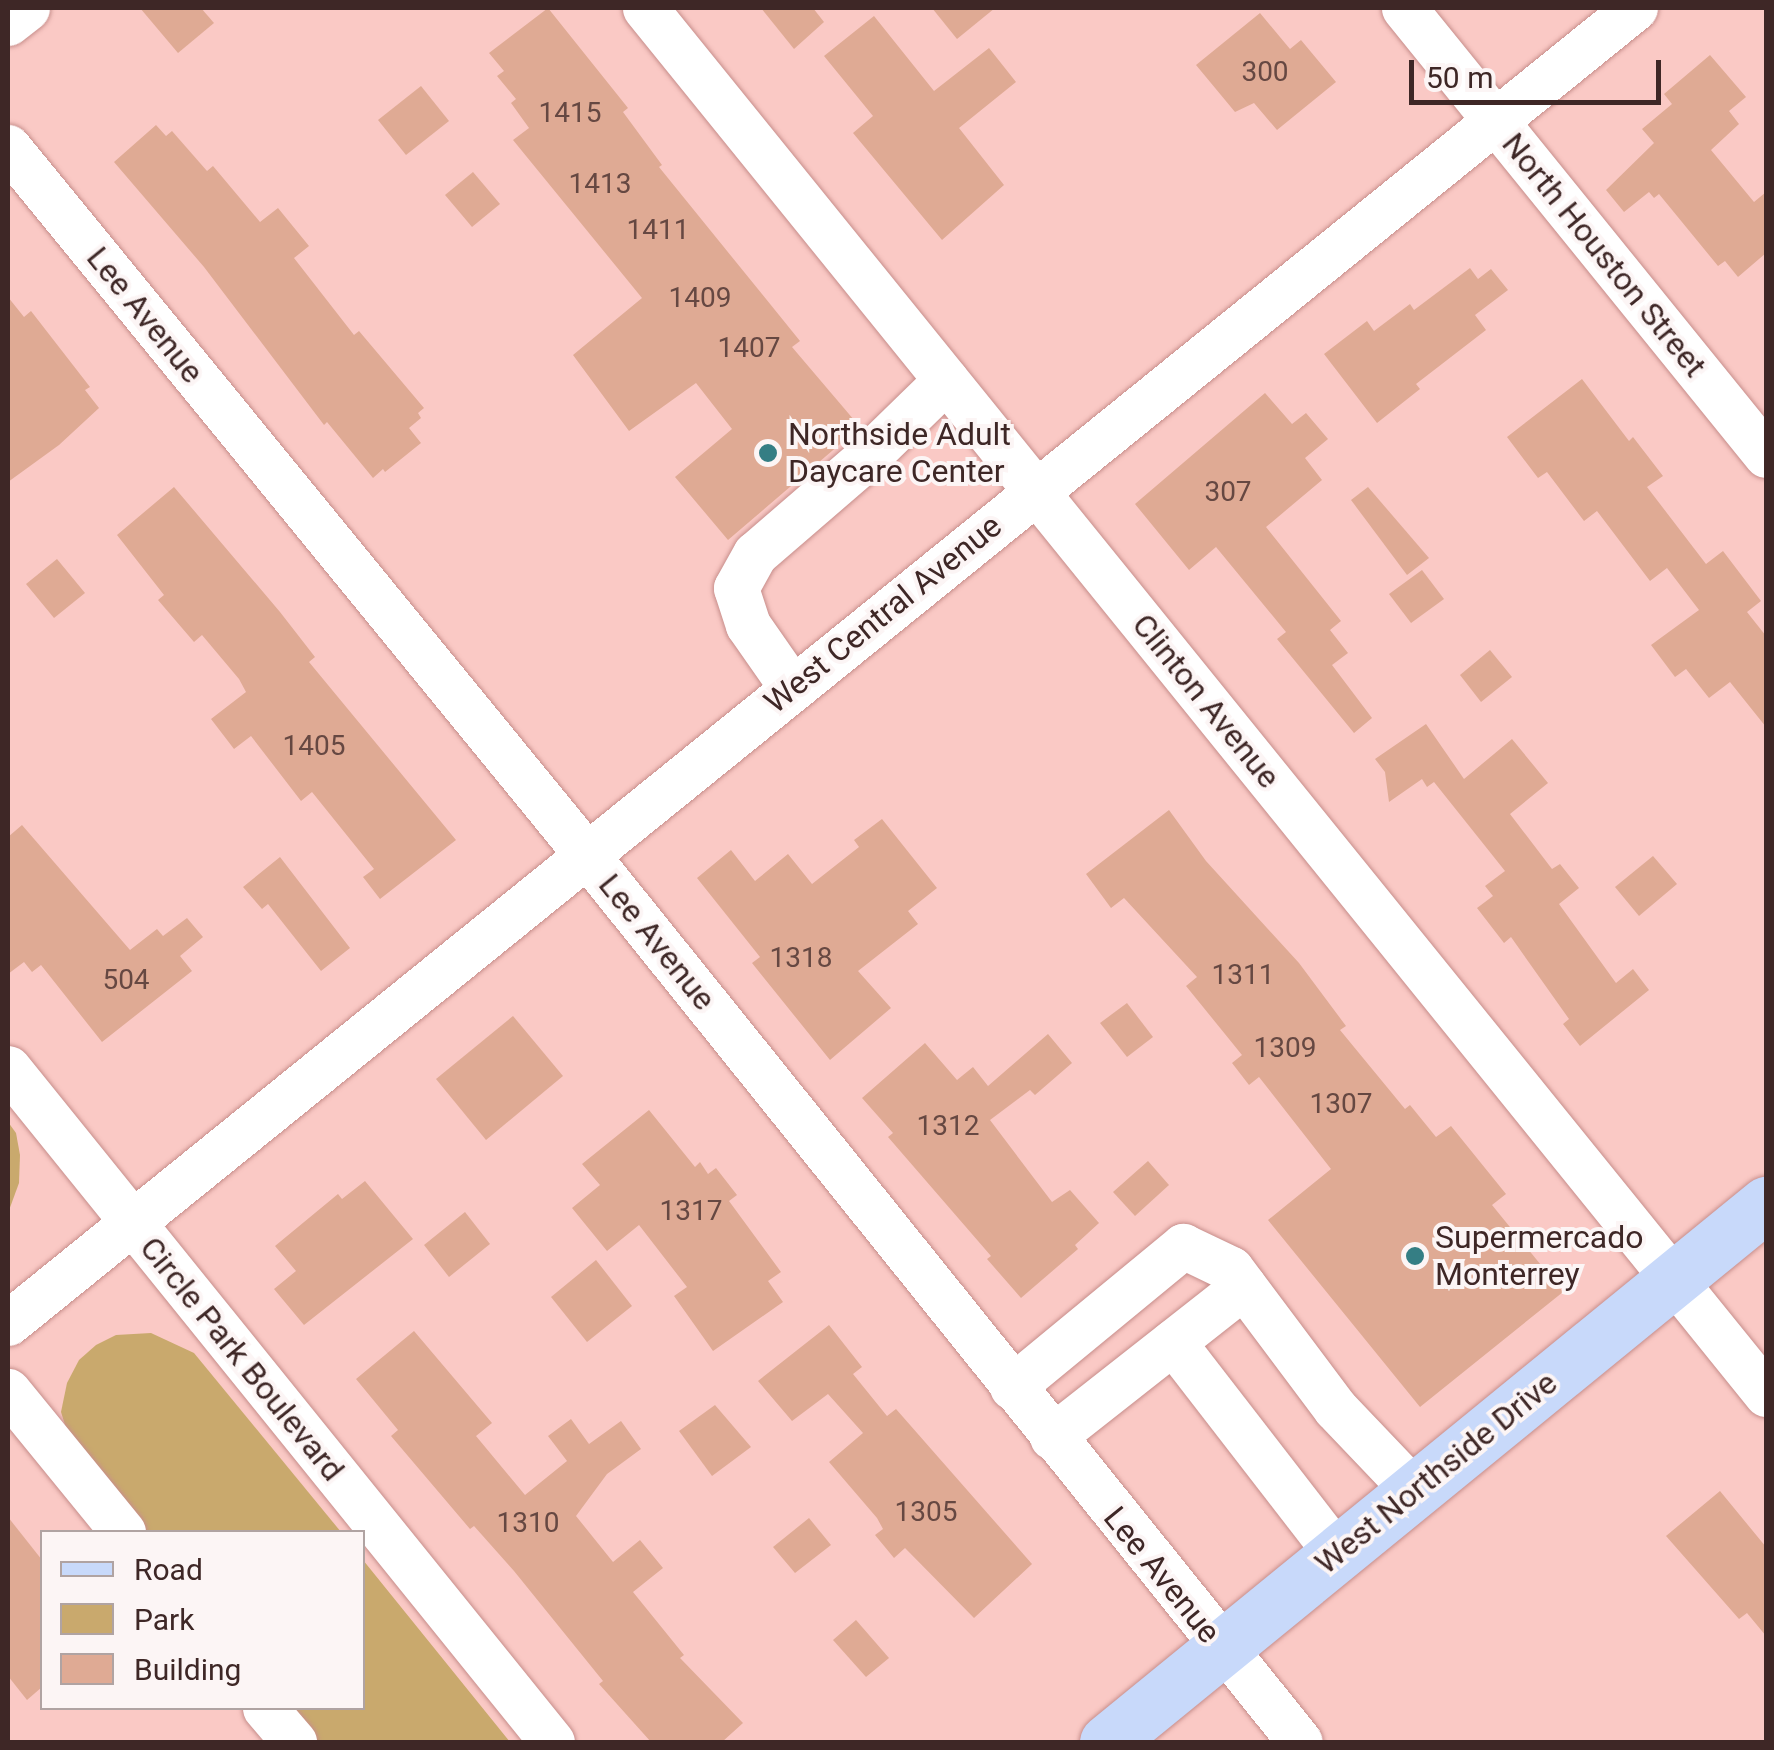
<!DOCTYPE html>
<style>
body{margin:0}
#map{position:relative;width:1774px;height:1750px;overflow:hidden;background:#fac9c5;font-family:Roboto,sans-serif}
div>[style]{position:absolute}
.green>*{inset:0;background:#c9a96d}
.building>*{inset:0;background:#dfaa94}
.roads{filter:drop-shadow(0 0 2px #c78e8b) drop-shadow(0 0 2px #c78e8b)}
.minor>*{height:45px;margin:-22.5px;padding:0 22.5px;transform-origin:22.5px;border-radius:22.5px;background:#fff}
.major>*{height:55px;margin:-27.5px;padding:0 27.5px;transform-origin:27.5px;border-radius:27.5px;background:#c8d9fa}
.dots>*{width:28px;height:28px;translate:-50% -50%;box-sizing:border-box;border:5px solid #fcf5f5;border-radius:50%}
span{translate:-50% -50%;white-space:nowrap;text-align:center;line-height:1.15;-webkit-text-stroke:8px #fcf5f5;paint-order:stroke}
.number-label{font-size:28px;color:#664842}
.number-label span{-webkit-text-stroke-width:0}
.street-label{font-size:32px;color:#3e2726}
.poi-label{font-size:32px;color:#3e2726}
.left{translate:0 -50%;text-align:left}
.frame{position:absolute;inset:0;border:10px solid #3e2726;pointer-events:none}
.legend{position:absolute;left:40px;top:1530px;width:325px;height:180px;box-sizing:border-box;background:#fcf5f5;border:2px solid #b0a3a2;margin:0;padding:12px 18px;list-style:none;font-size:30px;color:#3e2726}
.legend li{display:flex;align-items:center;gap:20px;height:50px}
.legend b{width:50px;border:2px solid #b0a3a2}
.scale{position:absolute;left:1409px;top:60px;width:252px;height:45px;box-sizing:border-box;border:5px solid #3e2726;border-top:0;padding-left:12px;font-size:30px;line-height:35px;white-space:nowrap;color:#3e2726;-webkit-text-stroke:8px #fcf5f5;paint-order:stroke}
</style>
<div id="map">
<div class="green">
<i style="clip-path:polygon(8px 1122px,16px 1133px,20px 1155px,19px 1183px,8px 1213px)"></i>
<i style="clip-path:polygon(151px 1333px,194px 1353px,341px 1532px,138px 1532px,71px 1444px,61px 1412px,67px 1383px,79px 1360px,96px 1345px,116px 1335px)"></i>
<i style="clip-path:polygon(363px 1560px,510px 1742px,311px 1742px,282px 1708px,362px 1708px)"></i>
</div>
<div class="building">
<i style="clip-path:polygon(140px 8px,201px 8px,214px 23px,178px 53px)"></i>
<i style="clip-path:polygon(548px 8px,628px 108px,623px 112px,662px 165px,659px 167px,800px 341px,792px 347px,860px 427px,728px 540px,675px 477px,732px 429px,696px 383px,629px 431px,573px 355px,642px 298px,513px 140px,529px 128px,511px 103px,516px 99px,497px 76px,504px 71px,489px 53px)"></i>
<i style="clip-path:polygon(761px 8px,813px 8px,824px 22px,794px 49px)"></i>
<i style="clip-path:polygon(932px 8px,995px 8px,957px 39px)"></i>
<i style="clip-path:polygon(1260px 13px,1290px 49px,1301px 40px,1336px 82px,1277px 130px,1254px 103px,1235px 112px,1196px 65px)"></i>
<i style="clip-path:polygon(874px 16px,934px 91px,989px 48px,1016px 82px,959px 128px,1004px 185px,942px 240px,853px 133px,873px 116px,824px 56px)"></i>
<i style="clip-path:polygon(1710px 55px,1746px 97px,1729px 111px,1739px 124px,1711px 150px,1754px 202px,1766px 192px,1766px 253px,1738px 277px,1725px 261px,1718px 266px,1659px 194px,1654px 198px,1649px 192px,1624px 212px,1606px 190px,1654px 143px,1642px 129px,1672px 104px,1664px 94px)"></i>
<i style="clip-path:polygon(421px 86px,449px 121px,406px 155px,378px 120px)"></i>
<i style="clip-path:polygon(156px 125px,166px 136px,172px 131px,207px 171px,213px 166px,260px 222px,278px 208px,309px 246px,294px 258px,354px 335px,359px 331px,424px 408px,418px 413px,421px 418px,409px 428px,421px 443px,385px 472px,383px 469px,373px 478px,327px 422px,324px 425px,204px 267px,114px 162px)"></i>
<i style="clip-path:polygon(473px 172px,500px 204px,472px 227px,445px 195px)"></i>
<i style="clip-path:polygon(1470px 268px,1478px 279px,1491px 269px,1508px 290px,1475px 315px,1486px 330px,1416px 384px,1420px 389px,1377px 423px,1324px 354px,1367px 321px,1374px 331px,1410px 304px,1414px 310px)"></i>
<i style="clip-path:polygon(8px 297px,24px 317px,31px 311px,90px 387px,85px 390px,99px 408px,59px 445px,8px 482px)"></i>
<i style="clip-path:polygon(1582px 379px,1629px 441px,1633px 437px,1663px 476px,1647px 487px,1706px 564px,1723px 551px,1761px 601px,1747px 612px,1766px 636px,1766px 727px,1730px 682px,1709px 698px,1686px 669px,1675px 677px,1651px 645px,1699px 610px,1667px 568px,1650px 581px,1597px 511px,1584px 521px,1547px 472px,1538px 478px,1507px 437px)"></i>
<i style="clip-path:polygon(1265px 393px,1292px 424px,1306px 413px,1328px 439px,1305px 458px,1322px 480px,1266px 527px,1341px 621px,1330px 630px,1348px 653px,1332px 665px,1372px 718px,1354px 733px,1277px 639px,1286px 632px,1216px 547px,1189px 570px,1135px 504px)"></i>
<i style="clip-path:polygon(174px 487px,280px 612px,315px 657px,309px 662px,456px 840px,380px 899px,363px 877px,374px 869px,312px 792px,301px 801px,251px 736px,234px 749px,211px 719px,246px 692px,239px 679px,202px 635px,194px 642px,158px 600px,164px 595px,117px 535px)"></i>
<i style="clip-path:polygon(1368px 487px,1429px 558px,1407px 575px,1351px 500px)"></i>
<i style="clip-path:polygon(57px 559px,85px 593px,54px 618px,26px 584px)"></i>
<i style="clip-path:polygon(1422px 570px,1444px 599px,1411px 623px,1389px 594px)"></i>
<i style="clip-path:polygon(1490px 650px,1512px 677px,1481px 702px,1460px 675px)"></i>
<i style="clip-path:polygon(1426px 724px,1464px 779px,1512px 739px,1548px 783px,1510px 814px,1552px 869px,1560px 864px,1579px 888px,1559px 904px,1616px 983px,1633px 969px,1649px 990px,1580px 1046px,1563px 1024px,1569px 1019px,1511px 937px,1504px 943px,1477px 908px,1493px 896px,1485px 886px,1505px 871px,1434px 782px,1427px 787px,1422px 779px,1389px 802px,1385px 772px,1375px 759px)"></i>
<i style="clip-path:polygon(1169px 810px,1206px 861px,1299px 963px,1346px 1026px,1340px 1030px,1405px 1109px,1410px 1105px,1436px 1137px,1451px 1126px,1506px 1194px,1492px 1205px,1563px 1292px,1420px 1407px,1268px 1220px,1331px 1169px,1259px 1077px,1249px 1085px,1232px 1063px,1242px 1055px,1186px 986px,1197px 977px,1124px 898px,1111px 908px,1086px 874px)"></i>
<i style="clip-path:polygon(882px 819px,937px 888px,908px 911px,918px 924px,858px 971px,891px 1008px,830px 1060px,752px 963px,760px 957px,697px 878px,731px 850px,755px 881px,788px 854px,812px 884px,859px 847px,854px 840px)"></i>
<i style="clip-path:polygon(22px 825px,130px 950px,157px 929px,163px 936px,187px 918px,203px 937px,180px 956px,192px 971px,102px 1042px,41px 965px,32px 972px,24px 962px,8px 974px,8px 837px)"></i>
<i style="clip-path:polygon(1653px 856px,1677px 884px,1639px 916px,1615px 887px)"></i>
<i style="clip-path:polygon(280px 857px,350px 948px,321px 971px,268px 904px,262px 909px,243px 887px)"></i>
<i style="clip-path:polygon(1127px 1003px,1153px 1037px,1127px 1057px,1100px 1023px)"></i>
<i style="clip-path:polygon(513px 1016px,563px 1076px,486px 1140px,436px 1079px)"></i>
<i style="clip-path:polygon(1048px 1034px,1072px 1063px,1035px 1095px,1030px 1090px,990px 1120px,1052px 1202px,1070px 1190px,1099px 1223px,1075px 1245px,1078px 1249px,1021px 1298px,987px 1259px,991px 1256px,888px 1137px,893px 1133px,862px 1098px,925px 1043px,957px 1080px,973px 1067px,988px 1086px)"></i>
<i style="clip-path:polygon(649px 1110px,695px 1167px,700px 1162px,708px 1174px,716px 1168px,737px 1195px,729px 1201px,781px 1272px,768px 1281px,783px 1302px,713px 1351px,674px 1296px,687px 1287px,639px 1225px,607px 1251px,572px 1208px,600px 1185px,582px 1164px)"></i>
<i style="clip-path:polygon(1148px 1161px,1169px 1185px,1135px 1216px,1113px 1192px)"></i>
<i style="clip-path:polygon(365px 1181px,413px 1239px,304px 1325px,274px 1289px,296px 1271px,275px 1246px,338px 1194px,342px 1199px)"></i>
<i style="clip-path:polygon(465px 1212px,490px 1244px,449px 1277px,424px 1245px)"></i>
<i style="clip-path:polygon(596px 1260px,632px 1306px,587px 1342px,551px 1297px)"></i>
<i style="clip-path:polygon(829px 1325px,862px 1367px,853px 1374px,887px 1416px,896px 1409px,1032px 1564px,974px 1618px,905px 1548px,894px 1558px,875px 1535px,883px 1529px,877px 1518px,829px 1462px,863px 1433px,828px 1394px,792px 1421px,758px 1381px)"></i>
<i style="clip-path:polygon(414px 1331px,492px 1423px,476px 1436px,525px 1495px,567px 1461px,548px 1436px,571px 1419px,589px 1444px,621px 1421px,641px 1449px,607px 1474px,576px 1516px,613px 1562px,640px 1540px,663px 1568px,633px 1592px,684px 1655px,680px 1658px,743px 1723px,722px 1742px,651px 1742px,599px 1684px,603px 1681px,514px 1571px,474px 1526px,470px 1529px,391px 1436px,398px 1430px,356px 1379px)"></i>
<i style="clip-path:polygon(715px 1405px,751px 1447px,712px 1476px,679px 1431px)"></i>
<i style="clip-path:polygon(1720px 1491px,1766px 1547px,1766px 1636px,1747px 1613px,1739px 1619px,1666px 1536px)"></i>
<i style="clip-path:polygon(8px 1517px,42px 1560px,42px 1687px,27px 1700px,8px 1676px)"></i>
<i style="clip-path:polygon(809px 1518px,831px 1545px,795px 1573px,773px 1547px)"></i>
<i style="clip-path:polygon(856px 1620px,889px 1658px,866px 1677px,833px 1640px)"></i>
</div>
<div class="roads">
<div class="minor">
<i style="left:645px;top:8px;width:1783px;rotate:51.03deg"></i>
<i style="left:1404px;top:8px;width:575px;rotate:51deg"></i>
<i style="left:8px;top:23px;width:24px;rotate:-38deg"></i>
<i style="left:8px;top:147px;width:913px;rotate:50.73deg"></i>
<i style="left:586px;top:854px;width:1139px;rotate:51.2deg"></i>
<i style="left:792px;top:688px;width:77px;rotate:-124.9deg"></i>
<i style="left:748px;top:625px;width:39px;rotate:-108deg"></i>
<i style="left:736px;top:588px;width:39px;rotate:-61deg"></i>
<i style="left:755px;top:554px;width:145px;rotate:-40.8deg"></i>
<i style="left:865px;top:459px;width:113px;rotate:-44.3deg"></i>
<i style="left:8px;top:1068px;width:866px;rotate:51.09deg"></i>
<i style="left:8px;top:1323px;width:2092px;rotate:-38.95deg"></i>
<i style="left:1173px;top:1342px;width:268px;rotate:52.3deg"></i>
<i style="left:1012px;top:1387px;width:222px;rotate:-39.5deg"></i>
<i style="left:1183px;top:1246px;width:53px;rotate:25.6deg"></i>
<i style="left:1231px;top:1269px;width:174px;rotate:53.2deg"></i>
<i style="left:1335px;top:1408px;width:115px;rotate:46.4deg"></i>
<i style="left:8px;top:1391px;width:182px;rotate:50.8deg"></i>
<i style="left:1052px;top:1437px;width:244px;rotate:-38.2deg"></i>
<i style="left:265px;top:1708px;width:45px;rotate:49.5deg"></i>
</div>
<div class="major">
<i style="left:1107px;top:1742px;width:851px;rotate:-39.23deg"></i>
</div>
</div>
<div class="dots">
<i style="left:768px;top:453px;background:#357e84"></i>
<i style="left:1415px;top:1256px;background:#357e84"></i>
</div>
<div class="number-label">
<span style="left:1265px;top:72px">300</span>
<span style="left:570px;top:113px">1415</span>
<span style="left:600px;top:184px">1413</span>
<span style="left:658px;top:230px">1411</span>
<span style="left:700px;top:298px">1409</span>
<span style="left:749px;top:348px">1407</span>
<span style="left:1228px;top:492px">307</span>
<span style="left:314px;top:746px">1405</span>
<span style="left:801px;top:958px">1318</span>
<span style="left:1243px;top:975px">1311</span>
<span style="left:126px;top:980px">504</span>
<span style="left:1285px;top:1048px">1309</span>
<span style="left:1341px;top:1104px">1307</span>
<span style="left:948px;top:1126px">1312</span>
<span style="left:691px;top:1211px">1317</span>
<span style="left:926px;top:1512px">1305</span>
<span style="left:528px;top:1523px">1310</span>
</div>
<div class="street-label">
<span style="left:1604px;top:255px;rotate:51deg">North Houston Street</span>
<span style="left:145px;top:315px;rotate:51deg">Lee Avenue</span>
<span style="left:883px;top:614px;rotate:-39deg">West Central Avenue</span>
<span style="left:1206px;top:701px;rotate:51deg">Clinton Avenue</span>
<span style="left:657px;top:942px;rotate:51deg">Lee Avenue</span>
<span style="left:242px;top:1359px;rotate:51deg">Circle Park Boulevard</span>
<span style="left:1436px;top:1473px;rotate:-39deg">West Northside Drive</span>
<span style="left:1162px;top:1575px;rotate:51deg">Lee Avenue</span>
</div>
<div class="poi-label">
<span class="left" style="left:788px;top:453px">Northside Adult<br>Daycare Center</span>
<span class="left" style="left:1435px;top:1256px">Supermercado<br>Monterrey</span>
</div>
<div class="frame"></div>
<ul class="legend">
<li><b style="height:12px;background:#c8d9fa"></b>Road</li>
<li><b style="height:28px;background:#c9a96d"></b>Park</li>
<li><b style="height:28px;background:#dfaa94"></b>Building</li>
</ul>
<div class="scale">50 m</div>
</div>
